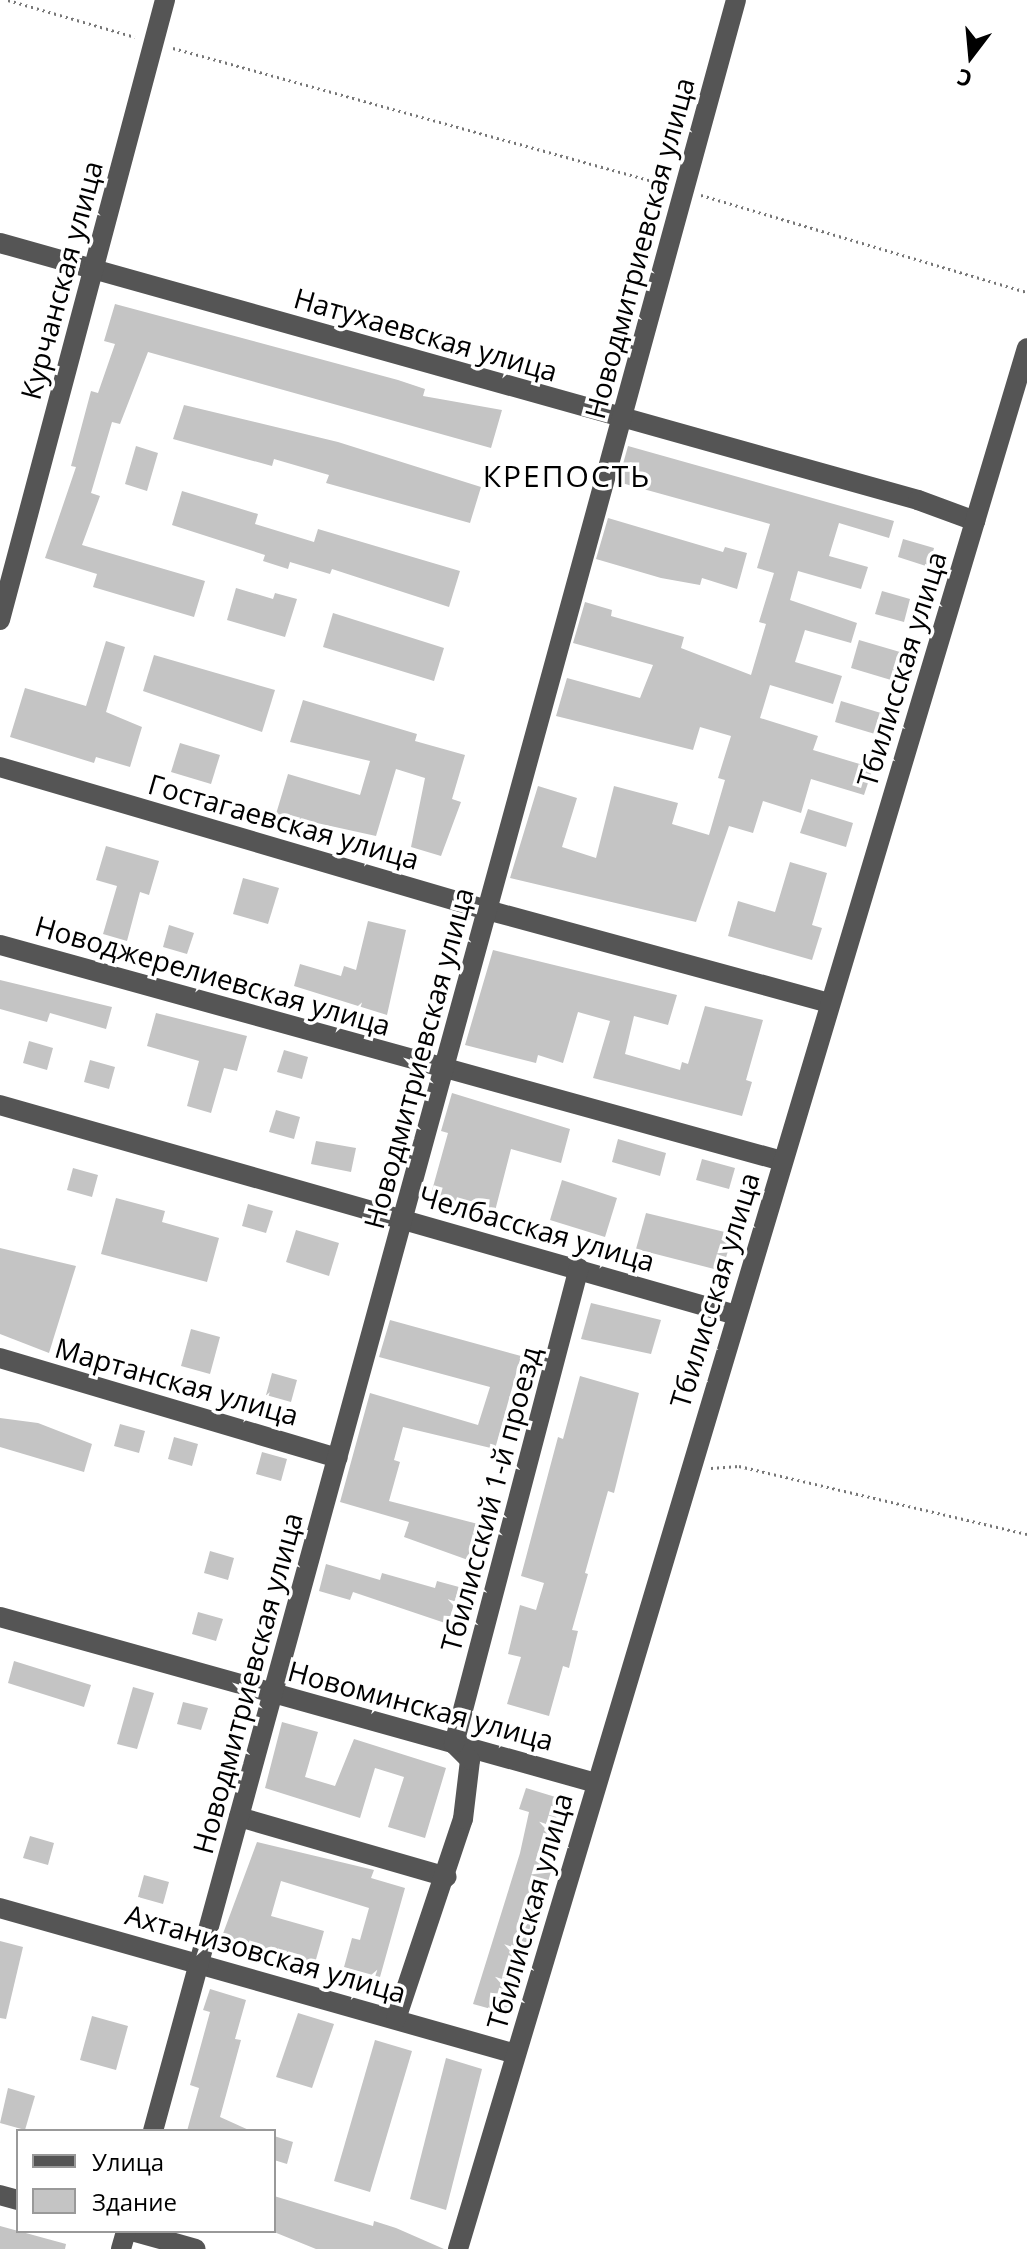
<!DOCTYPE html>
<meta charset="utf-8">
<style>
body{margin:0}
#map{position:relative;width:1027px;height:2249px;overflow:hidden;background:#fff;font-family:"Open Sans",sans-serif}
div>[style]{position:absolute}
.building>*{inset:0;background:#c4c4c4}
.path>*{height:3px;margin-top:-1.5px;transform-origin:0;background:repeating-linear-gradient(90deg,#777 0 2px,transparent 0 6px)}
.minor>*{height:20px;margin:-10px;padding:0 10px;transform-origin:10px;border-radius:10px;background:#555}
span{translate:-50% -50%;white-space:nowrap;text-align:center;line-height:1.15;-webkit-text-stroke:7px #fff;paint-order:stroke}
.street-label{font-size:28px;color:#000}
.neighbourhood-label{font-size:30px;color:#000;letter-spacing:2px}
.legend{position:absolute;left:16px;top:2129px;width:260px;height:104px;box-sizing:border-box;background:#fff;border:2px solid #999;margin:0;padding:10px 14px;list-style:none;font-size:24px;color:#000}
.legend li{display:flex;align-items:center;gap:16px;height:40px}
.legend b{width:40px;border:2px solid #999}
.north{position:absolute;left:931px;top:16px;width:80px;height:80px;-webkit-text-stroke:6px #fff;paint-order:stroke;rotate:196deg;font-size:22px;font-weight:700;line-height:32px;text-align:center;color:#000}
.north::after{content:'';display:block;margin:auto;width:28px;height:36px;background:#000;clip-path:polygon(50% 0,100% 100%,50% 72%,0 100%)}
</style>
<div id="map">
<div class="building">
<i style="clip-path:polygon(115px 304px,398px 380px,425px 389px,423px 396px,502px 410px,491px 448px,148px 352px,120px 424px,112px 422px,91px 493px,100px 496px,82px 545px,205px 581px,194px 617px,93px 587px,97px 574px,45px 558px,76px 467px,71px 466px,91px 391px,98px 393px,115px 344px,104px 341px)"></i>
<i style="clip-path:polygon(184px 405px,338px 442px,481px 487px,470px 523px,326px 483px,329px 475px,274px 459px,272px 466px,173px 439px)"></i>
<i style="clip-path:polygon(136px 446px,158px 453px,147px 491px,125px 484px)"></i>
<i style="clip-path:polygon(628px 446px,894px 521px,889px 538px,839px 523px,829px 556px,868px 567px,861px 589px,798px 571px,790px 600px,857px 623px,851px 643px,805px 630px,795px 662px,842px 676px,833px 704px,770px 685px,760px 718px,818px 736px,813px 750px,873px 768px,864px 795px,811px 779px,801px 813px,763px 801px,753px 833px,729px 826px,696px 922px,510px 878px,538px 786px,577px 798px,562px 847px,596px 858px,614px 786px,678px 803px,672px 824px,709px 835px,725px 780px,718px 778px,731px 736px,700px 727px,693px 750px,556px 716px,567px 678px,640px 698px,653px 665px,573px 643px,585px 602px,612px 610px,611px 616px,684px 637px,681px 648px,751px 675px,766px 624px,759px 622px,774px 573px,757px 568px,770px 524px,618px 482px)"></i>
<i style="clip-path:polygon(182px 491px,258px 514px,255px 524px,314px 542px,318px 529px,460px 571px,449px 607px,332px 569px,330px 574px,290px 562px,288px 569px,263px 561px,265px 555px,172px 525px)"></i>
<i style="clip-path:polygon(608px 518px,723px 552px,725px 547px,747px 553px,737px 589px,702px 578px,700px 585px,661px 578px,596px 559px)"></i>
<i style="clip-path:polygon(903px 539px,934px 548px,929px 567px,898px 557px)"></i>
<i style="clip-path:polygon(236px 588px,273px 599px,275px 593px,297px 599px,285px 637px,227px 620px)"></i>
<i style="clip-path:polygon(882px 591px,910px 599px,904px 622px,875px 614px)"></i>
<i style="clip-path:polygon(333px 613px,444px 648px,434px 681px,323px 647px)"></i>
<i style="clip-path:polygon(859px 640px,900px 652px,891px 680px,851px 668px)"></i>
<i style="clip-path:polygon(106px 641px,125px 647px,106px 712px,142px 727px,130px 767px,96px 757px,94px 763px,10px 737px,25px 688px,86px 706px)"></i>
<i style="clip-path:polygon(154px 655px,275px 690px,262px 732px,143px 691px)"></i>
<i style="clip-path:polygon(303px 700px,417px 734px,415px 741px,465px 755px,452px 799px,461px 802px,441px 856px,411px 847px,425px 778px,396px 769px,376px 836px,276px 814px,288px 774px,360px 795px,370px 761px,290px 742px)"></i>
<i style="clip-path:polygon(841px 701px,881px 713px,875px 734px,835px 722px)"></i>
<i style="clip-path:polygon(180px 743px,220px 755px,211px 784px,171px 772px)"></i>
<i style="clip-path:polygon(808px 809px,853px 823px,846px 847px,800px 833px)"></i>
<i style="clip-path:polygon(106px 846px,159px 861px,149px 895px,140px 892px,127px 941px,103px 934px,117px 886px,96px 880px)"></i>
<i style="clip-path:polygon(790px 862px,827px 873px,812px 925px,822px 928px,812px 960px,728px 936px,738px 901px,775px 912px)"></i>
<i style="clip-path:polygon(243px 878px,279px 888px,268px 924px,233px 914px)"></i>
<i style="clip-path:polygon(368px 921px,406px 930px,387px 1015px,294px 986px,300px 964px,341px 976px,344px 966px,356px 970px)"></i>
<i style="clip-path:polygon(169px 925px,194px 933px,187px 954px,163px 947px)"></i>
<i style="clip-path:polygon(493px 950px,677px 995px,668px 1025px,634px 1016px,625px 1054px,680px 1070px,682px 1062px,688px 1064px,705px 1006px,763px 1020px,746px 1080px,752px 1082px,742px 1116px,593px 1078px,610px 1021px,578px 1012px,563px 1063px,538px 1055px,536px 1063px,465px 1045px)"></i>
<i style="clip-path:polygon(0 980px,112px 1007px,106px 1029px,50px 1013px,47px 1022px,0 1009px)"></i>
<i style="clip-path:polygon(156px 1013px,247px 1036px,237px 1071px,224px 1068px,211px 1113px,187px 1106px,199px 1061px,147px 1046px)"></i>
<i style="clip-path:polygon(29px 1041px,53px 1048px,47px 1070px,23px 1063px)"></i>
<i style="clip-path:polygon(284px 1050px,308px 1057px,302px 1079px,277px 1072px)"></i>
<i style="clip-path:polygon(90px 1060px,115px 1067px,109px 1089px,84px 1082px)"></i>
<i style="clip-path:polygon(452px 1093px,570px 1129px,561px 1163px,511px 1149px,495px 1211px,431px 1194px,448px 1133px,441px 1131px)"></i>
<i style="clip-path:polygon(276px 1110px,300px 1117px,294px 1139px,269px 1132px)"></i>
<i style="clip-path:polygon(618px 1139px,666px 1153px,660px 1176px,612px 1162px)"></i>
<i style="clip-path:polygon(316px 1141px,356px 1148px,351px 1172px,311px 1164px)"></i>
<i style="clip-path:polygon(702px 1159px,735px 1168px,729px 1189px,696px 1180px)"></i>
<i style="clip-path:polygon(73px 1168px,98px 1175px,92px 1197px,67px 1190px)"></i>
<i style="clip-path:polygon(562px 1180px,617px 1198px,605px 1237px,550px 1220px)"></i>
<i style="clip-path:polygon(116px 1198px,165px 1211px,162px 1222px,219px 1238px,207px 1282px,101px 1254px)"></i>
<i style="clip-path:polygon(248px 1204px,273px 1211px,266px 1233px,242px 1226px)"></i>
<i style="clip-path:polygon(646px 1213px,733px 1234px,722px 1271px,636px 1249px)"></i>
<i style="clip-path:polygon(296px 1230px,339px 1243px,329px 1276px,286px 1262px)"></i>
<i style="clip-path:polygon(0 1248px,76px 1266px,49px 1353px,0 1334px)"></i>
<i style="clip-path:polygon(591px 1303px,661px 1320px,651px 1354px,581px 1339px)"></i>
<i style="clip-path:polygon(390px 1320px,521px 1356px,495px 1449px,403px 1427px,394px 1460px,400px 1462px,389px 1501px,478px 1524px,468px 1560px,404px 1537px,409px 1522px,340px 1502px,370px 1393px,478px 1425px,490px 1387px,379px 1357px)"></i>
<i style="clip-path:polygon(191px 1329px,220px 1337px,210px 1374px,181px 1366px)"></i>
<i style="clip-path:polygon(272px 1373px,297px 1380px,291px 1402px,266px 1395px)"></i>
<i style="clip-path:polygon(580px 1376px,639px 1393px,614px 1493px,608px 1491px,585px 1573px,588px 1574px,572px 1630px,578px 1631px,569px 1668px,563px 1666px,549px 1716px,507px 1704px,521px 1657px,508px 1654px,520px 1605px,536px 1610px,544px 1583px,521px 1576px,558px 1437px,563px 1439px)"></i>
<i style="clip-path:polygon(0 1418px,38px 1423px,92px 1444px,84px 1472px,0 1447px)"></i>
<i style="clip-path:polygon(120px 1424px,145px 1431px,139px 1453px,114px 1446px)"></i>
<i style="clip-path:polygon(174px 1437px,198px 1444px,192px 1466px,168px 1459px)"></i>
<i style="clip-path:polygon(262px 1452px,287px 1459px,281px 1481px,256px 1474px)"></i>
<i style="clip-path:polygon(210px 1551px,234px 1558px,228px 1580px,204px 1573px)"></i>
<i style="clip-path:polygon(326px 1564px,380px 1580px,382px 1573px,435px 1588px,437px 1581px,459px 1587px,448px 1624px,353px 1592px,350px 1600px,319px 1591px)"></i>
<i style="clip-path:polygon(198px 1612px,223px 1619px,216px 1641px,192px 1634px)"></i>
<i style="clip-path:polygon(14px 1661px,91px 1685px,84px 1707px,8px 1683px)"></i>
<i style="clip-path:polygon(133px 1687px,154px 1693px,137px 1749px,117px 1744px)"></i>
<i style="clip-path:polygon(183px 1702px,208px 1708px,201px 1730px,177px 1724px)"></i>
<i style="clip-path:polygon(282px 1722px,318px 1732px,305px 1777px,335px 1786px,354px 1739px,446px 1768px,425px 1838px,388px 1827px,404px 1777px,375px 1768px,360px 1818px,265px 1788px)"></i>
<i style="clip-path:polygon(526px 1788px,562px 1799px,550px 1838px,560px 1841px,509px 2014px,473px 2004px,520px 1853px,529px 1812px,519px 1809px)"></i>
<i style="clip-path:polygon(30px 1836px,54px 1843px,48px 1865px,23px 1858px)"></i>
<i style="clip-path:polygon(257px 1842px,374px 1870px,371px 1878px,405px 1888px,380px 1977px,344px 1967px,352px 1938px,360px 1940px,369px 1908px,281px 1881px,271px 1916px,324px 1931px,315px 1963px,221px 1939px)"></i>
<i style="clip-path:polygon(144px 1875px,169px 1882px,163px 1904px,138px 1897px)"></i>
<i style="clip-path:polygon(0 1941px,23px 1947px,6px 2019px,0 2018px)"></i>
<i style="clip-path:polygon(210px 1989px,246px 2000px,235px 2039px,241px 2040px,220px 2117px,251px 2131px,187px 2131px,199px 2088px,190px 2085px,210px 2012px,203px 2010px)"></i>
<i style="clip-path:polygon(298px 2013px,334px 2024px,312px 2088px,276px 2077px)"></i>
<i style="clip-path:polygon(92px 2016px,128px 2026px,116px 2070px,80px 2060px)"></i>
<i style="clip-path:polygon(375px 2040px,412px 2051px,370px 2192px,334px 2181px)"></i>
<i style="clip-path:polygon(446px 2058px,482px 2069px,446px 2210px,410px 2199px)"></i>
<i style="clip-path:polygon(8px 2088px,35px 2096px,25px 2130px,0 2123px)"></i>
<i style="clip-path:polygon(274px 2136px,293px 2142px,287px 2164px,274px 2160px)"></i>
<i style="clip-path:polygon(274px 2196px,373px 2226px,374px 2221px,396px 2228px,444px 2249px,316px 2249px,274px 2232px)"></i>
<i style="clip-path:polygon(0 2226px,66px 2244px,65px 2249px,0 2249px)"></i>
</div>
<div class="path">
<i style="left:8px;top:0;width:132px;rotate:16.2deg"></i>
<i style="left:173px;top:48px;width:513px;rotate:15.5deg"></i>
<i style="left:701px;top:195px;width:340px;rotate:16.6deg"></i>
<i style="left:711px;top:1468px;width:28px;rotate:-4deg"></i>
<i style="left:739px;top:1466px;width:296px;rotate:13.3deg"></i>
</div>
<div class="minor">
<i style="left:0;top:243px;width:953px;rotate:15.64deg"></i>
<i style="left:918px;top:500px;width:61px;rotate:20.2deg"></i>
<i style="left:0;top:620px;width:642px;rotate:-75.1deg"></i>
<i style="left:0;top:767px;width:508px;rotate:16.36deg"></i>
<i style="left:487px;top:910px;width:355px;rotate:15.2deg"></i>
<i style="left:0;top:945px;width:811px;rotate:15.44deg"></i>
<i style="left:0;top:1105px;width:765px;rotate:15.92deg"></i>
<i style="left:0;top:1358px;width:352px;rotate:16.5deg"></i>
<i style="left:0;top:1617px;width:619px;rotate:15.56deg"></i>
<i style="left:239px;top:1817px;width:216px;rotate:16.1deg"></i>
<i style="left:0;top:1908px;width:536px;rotate:15.8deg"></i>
<i style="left:396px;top:2019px;width:211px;rotate:-71.5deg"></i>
<i style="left:463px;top:1819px;width:59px;rotate:-83.2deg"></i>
<i style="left:470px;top:1760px;width:23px;rotate:-135deg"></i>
<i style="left:454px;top:1744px;width:492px;rotate:-75.3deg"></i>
<i style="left:153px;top:2131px;width:2209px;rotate:-74.7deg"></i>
<i style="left:0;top:2195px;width:19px;rotate:16deg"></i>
<i style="left:132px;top:2231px;width:66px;rotate:15.7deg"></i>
<i style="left:121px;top:2249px;width:19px;rotate:-74deg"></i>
<i style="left:458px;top:2249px;width:1984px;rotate:-73.34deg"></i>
</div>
<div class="street-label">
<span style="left:639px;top:248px;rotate:-75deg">Новодмитриевская улица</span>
<span style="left:61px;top:280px;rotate:-75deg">Курчанская улица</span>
<span style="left:426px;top:334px;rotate:16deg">Натухаевская улица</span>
<span style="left:901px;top:669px;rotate:-73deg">Тбилисская улица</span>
<span style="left:284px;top:821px;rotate:16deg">Гостагаевская улица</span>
<span style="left:213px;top:975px;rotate:16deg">Новоджерелиевская улица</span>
<span style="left:418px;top:1058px;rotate:-75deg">Новодмитриевская улица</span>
<span style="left:537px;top:1228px;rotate:16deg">Челбасская улица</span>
<span style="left:714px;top:1290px;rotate:-73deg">Тбилисская улица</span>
<span style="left:177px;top:1381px;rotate:16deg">Мартанская улица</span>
<span style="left:490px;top:1499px;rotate:-75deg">Тбилисский 1-й проезд</span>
<span style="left:247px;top:1683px;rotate:-75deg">Новодмитриевская улица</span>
<span style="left:421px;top:1705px;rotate:15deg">Новоминская улица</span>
<span style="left:529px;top:1911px;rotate:-74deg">Тбилисская улица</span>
<span style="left:266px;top:1953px;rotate:16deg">Ахтанизовская улица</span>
</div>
<div class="neighbourhood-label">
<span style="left:567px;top:476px">КРЕПОСТЬ</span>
</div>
<ul class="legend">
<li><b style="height:10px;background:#555"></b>Улица</li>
<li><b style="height:22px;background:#c4c4c4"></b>Здание</li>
</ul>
<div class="north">С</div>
</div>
